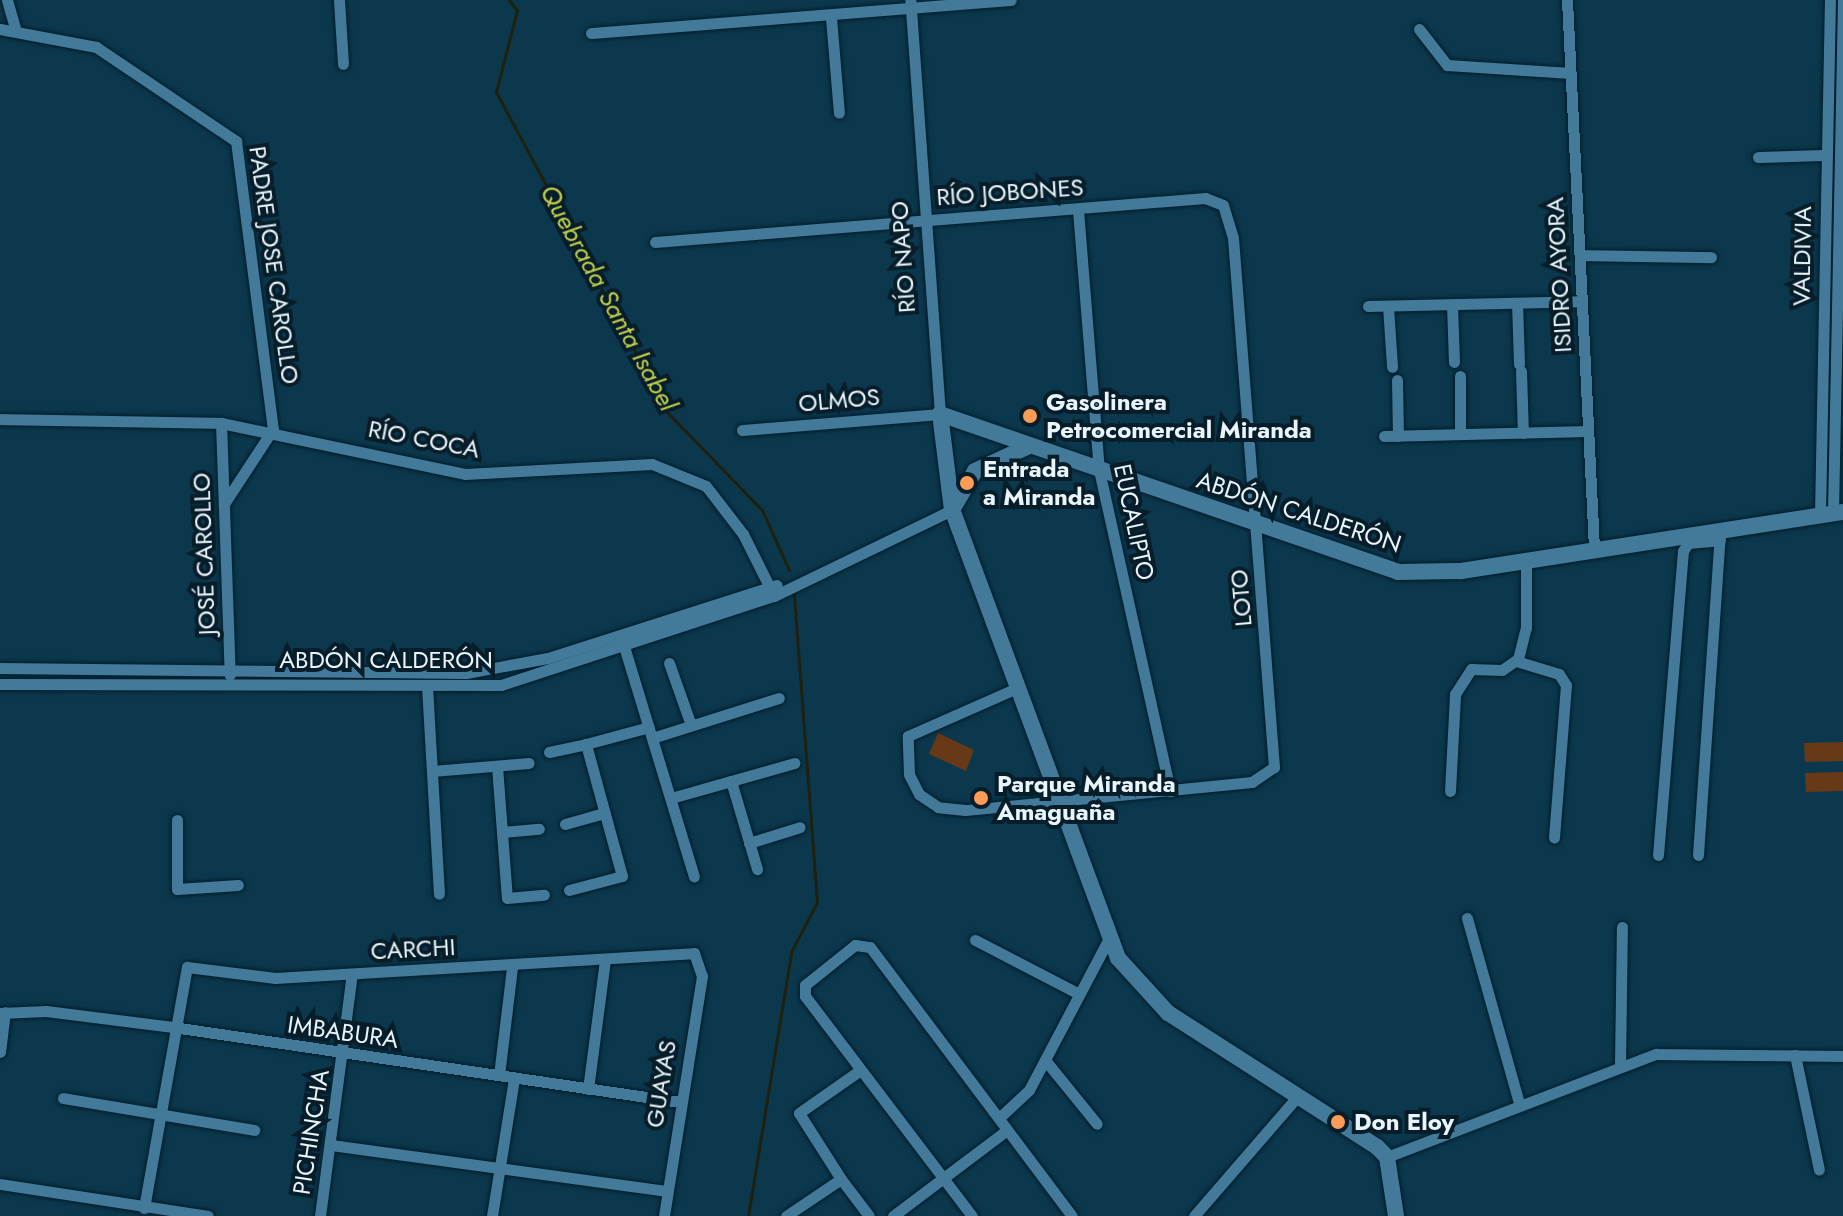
<!DOCTYPE html>
<meta charset="utf-8">
<style>
body{margin:0}
#map{position:relative;width:1843px;height:1216px;overflow:hidden;background:#0c384d;font-family:Jost,sans-serif}
div>[style]{position:absolute}
.green>*{inset:0;background:#673916}
.stream>*{height:3px;margin:-1.5px;padding:0 1.5px;transform-origin:1.5px;border-radius:1.5px;background:#1f210f}
.roads{filter:drop-shadow(0 0 2px #011e2d) drop-shadow(0 0 2px #011e2d)}
.street>*{height:11px;margin:-5.5px;padding:0 5.5px;transform-origin:5.5px;border-radius:5.5px;background:#437a99}
.secondary>*{height:16px;margin:-8px;padding:0 8px;transform-origin:8px;border-radius:8px;background:#437a99}
.dots>*{width:22px;height:22px;translate:-50% -50%;box-sizing:border-box;border:4px solid #071e2a;border-radius:50%}
span{translate:-50% -50%;white-space:nowrap;text-align:center;line-height:1.15;-webkit-text-stroke:8px #071e2a;paint-order:stroke}
.street-label{font-size:24px;color:#e9f4fb}
.poi-label{font-size:24px;color:#e9f4fb;font-weight:700}
.left{translate:0 -50%;text-align:left}
.water-label{font-size:26px;color:#c1cd4b;font-style:italic}
</style>
<div id="map">
<div class="green">
<i style="clip-path:polygon(938px 733px,974px 750px,966px 771px,929px 754px)"></i>
<i style="clip-path:polygon(1843px 742px,1843px 761px,1805px 762px,1804px 743px)"></i>
<i style="clip-path:polygon(1843px 772px,1843px 791px,1806px 792px,1805px 773px)"></i>
</div>
<div class="stream">
<i style="left:509px;top:0;width:13px;rotate:51deg"></i>
<i style="left:517px;top:10px;width:85px;rotate:104.4deg"></i>
<i style="left:496px;top:92px;width:364px;rotate:61.8deg"></i>
<i style="left:668px;top:413px;width:135px;rotate:45.9deg"></i>
<i style="left:762px;top:510px;width:66px;rotate:65.8deg"></i>
<i style="left:748px;top:1216px;width:267px;rotate:-80.7deg"></i>
<i style="left:791px;top:952px;width:56px;rotate:-62.5deg"></i>
<i style="left:817px;top:902px;width:309px;rotate:-94.3deg"></i>
</div>
<div class="roads">
<div class="street">
<i style="left:7px;top:0;width:29px;rotate:74deg"></i>
<i style="left:339px;top:0;width:64px;rotate:86.4deg"></i>
<i style="left:1567px;top:0;width:549px;rotate:87.18deg"></i>
<i style="left:831px;top:18px;width:95px;rotate:85.2deg"></i>
<i style="left:0;top:29px;width:98px;rotate:10.6deg"></i>
<i style="left:96px;top:47px;width:169px;rotate:33.9deg"></i>
<i style="left:236px;top:141px;width:290px;rotate:82.7deg"></i>
<i style="left:273px;top:429px;width:90px;rotate:123.2deg"></i>
<i style="left:1419px;top:29px;width:46px;rotate:52.1deg"></i>
<i style="left:1447px;top:65px;width:124px;rotate:3.7deg"></i>
<i style="left:591px;top:33px;width:421px;rotate:-4.5deg"></i>
<i style="left:1758px;top:157px;width:67px;rotate:-1.7deg"></i>
<i style="left:1078px;top:210px;width:261px;rotate:85.4deg"></i>
<i style="left:1099px;top:470px;width:329px;rotate:77.5deg"></i>
<i style="left:655px;top:242px;width:552px;rotate:-4.57deg"></i>
<i style="left:1205px;top:198px;width:19px;rotate:21deg"></i>
<i style="left:1223px;top:205px;width:34px;rotate:73deg"></i>
<i style="left:1233px;top:238px;width:531px;rotate:85.57deg"></i>
<i style="left:1274px;top:767px;width:27px;rotate:146deg"></i>
<i style="left:1252px;top:782px;width:288px;rotate:174.4deg"></i>
<i style="left:965px;top:810px;width:27px;rotate:-174deg"></i>
<i style="left:938px;top:807px;width:23px;rotate:-146deg"></i>
<i style="left:919px;top:794px;width:22px;rotate:-117deg"></i>
<i style="left:909px;top:774px;width:38px;rotate:-92deg"></i>
<i style="left:908px;top:736px;width:119px;rotate:-23.8deg"></i>
<i style="left:1581px;top:255px;width:130px;rotate:0.9deg"></i>
<i style="left:1517px;top:303px;width:61px;rotate:88.1deg"></i>
<i style="left:1452px;top:305px;width:57px;rotate:88deg"></i>
<i style="left:1368px;top:306px;width:214px;rotate:-1.3deg"></i>
<i style="left:1388px;top:306px;width:61px;rotate:86.2deg"></i>
<i style="left:1521px;top:371px;width:62px;rotate:88.2deg"></i>
<i style="left:1397px;top:380px;width:56px;rotate:89deg"></i>
<i style="left:0;top:419px;width:221px;rotate:1deg"></i>
<i style="left:221px;top:423px;width:249px;rotate:11.8deg"></i>
<i style="left:465px;top:474px;width:187px;rotate:-3.1deg"></i>
<i style="left:652px;top:464px;width:58px;rotate:22.2deg"></i>
<i style="left:706px;top:486px;width:61px;rotate:52.4deg"></i>
<i style="left:743px;top:534px;width:69px;rotate:63.4deg"></i>
<i style="left:221px;top:423px;width:252px;rotate:88deg"></i>
<i style="left:742px;top:430px;width:199px;rotate:-4.6deg"></i>
<i style="left:940px;top:414px;width:415px;rotate:-94.1deg"></i>
<i style="left:1460px;top:434px;width:58px;rotate:-90deg"></i>
<i style="left:1384px;top:436px;width:204px;rotate:-1.4deg"></i>
<i style="left:1833px;top:513px;width:513px;rotate:-88.88deg"></i>
<i style="left:1820px;top:514px;width:514px;rotate:-88.89deg"></i>
<i style="left:623px;top:643px;width:244px;rotate:73.1deg"></i>
<i style="left:1516px;top:661px;width:45px;rotate:16.8deg"></i>
<i style="left:1559px;top:674px;width:13px;rotate:58deg"></i>
<i style="left:1566px;top:685px;width:153px;rotate:94.5deg"></i>
<i style="left:669px;top:663px;width:66px;rotate:70.5deg"></i>
<i style="left:0;top:668px;width:466px;rotate:0.6deg"></i>
<i style="left:466px;top:673px;width:83px;rotate:-10.4deg"></i>
<i style="left:548px;top:658px;width:240px;rotate:-17.7deg"></i>
<i style="left:0;top:684px;width:501px;rotate:0.11deg"></i>
<i style="left:501px;top:685px;width:287px;rotate:-18.1deg"></i>
<i style="left:774px;top:596px;width:198px;rotate:-25.8deg"></i>
<i style="left:427px;top:686px;width:208px;rotate:86.7deg"></i>
<i style="left:652px;top:738px;width:133px;rotate:-17.5deg"></i>
<i style="left:549px;top:752px;width:38px;rotate:-12deg"></i>
<i style="left:497px;top:766px;width:132px;rotate:85.7deg"></i>
<i style="left:507px;top:898px;width:37px;rotate:-5deg"></i>
<i style="left:432px;top:771px;width:97px;rotate:-4.7deg"></i>
<i style="left:731px;top:781px;width:66px;rotate:-15.9deg"></i>
<i style="left:1450px;top:791px;width:97px;rotate:-87deg"></i>
<i style="left:1455px;top:694px;width:30px;rotate:-57deg"></i>
<i style="left:1471px;top:669px;width:31px;rotate:2deg"></i>
<i style="left:1502px;top:670px;width:19px;rotate:-35deg"></i>
<i style="left:1518px;top:659px;width:32px;rotate:-76deg"></i>
<i style="left:1526px;top:628px;width:68px;rotate:-90deg"></i>
<i style="left:671px;top:798px;width:62px;rotate:-15.8deg"></i>
<i style="left:731px;top:781px;width:92px;rotate:73.5deg"></i>
<i style="left:177px;top:820px;width:69px;rotate:90deg"></i>
<i style="left:177px;top:889px;width:61px;rotate:-3.8deg"></i>
<i style="left:565px;top:824px;width:41px;rotate:-15.8deg"></i>
<i style="left:502px;top:832px;width:37px;rotate:-5deg"></i>
<i style="left:749px;top:843px;width:53px;rotate:-17.4deg"></i>
<i style="left:1658px;top:855px;width:305px;rotate:-85.3deg"></i>
<i style="left:1683px;top:551px;width:9px;rotate:-58deg"></i>
<i style="left:1688px;top:543px;width:32px;rotate:-5deg"></i>
<i style="left:1698px;top:855px;width:320px;rotate:-86.1deg"></i>
<i style="left:569px;top:890px;width:55px;rotate:-14.8deg"></i>
<i style="left:622px;top:876px;width:137px;rotate:-105.3deg"></i>
<i style="left:586px;top:744px;width:65px;rotate:-15.1deg"></i>
<i style="left:1467px;top:918px;width:192px;rotate:74.3deg"></i>
<i style="left:975px;top:940px;width:117px;rotate:27.4deg"></i>
<i style="left:0;top:1013px;width:46px;rotate:-2.5deg"></i>
<i style="left:46px;top:1011px;width:128px;rotate:7.2deg"></i>
<i style="left:173px;top:1027px;width:513px;rotate:8.41deg"></i>
<i style="left:0;top:1052px;width:40px;rotate:-82.9deg"></i>
<i style="left:1795px;top:1055px;width:117px;rotate:78.2deg"></i>
<i style="left:1045px;top:1060px;width:82px;rotate:50.9deg"></i>
<i style="left:1620px;top:1065px;width:138px;rotate:-89.2deg"></i>
<i style="left:499px;top:1075px;width:109px;rotate:-83.1deg"></i>
<i style="left:588px;top:1089px;width:131px;rotate:-82.5deg"></i>
<i style="left:63px;top:1098px;width:194px;rotate:9.5deg"></i>
<i style="left:999px;top:1118px;width:41px;rotate:-43deg"></i>
<i style="left:1029px;top:1090px;width:172px;rotate:-62.2deg"></i>
<i style="left:331px;top:1145px;width:338px;rotate:7.8deg"></i>
<i style="left:1387px;top:1157px;width:288px;rotate:-21deg"></i>
<i style="left:1656px;top:1054px;width:187px;rotate:0.6deg"></i>
<i style="left:841px;top:1179px;width:78px;rotate:-122.5deg"></i>
<i style="left:799px;top:1113px;width:73px;rotate:-35deg"></i>
<i style="left:0;top:1184px;width:210px;rotate:8.7deg"></i>
<i style="left:144px;top:1208px;width:245px;rotate:-79.9deg"></i>
<i style="left:187px;top:967px;width:89px;rotate:7.1deg"></i>
<i style="left:275px;top:978px;width:420px;rotate:-3.4deg"></i>
<i style="left:694px;top:953px;width:24px;rotate:71deg"></i>
<i style="left:702px;top:976px;width:243px;rotate:99deg"></i>
<i style="left:320px;top:1216px;width:244px;rotate:-82.5deg"></i>
<i style="left:492px;top:1216px;width:139px;rotate:-80.9deg"></i>
<i style="left:786px;top:1216px;width:66px;rotate:-33.9deg"></i>
<i style="left:841px;top:1179px;width:46px;rotate:52.9deg"></i>
<i style="left:893px;top:1216px;width:143px;rotate:-37deg"></i>
<i style="left:972px;top:1216px;width:276px;rotate:-127.2deg"></i>
<i style="left:805px;top:996px;width:11px;rotate:-90deg"></i>
<i style="left:805px;top:985px;width:64px;rotate:-38.7deg"></i>
<i style="left:855px;top:945px;width:15px;rotate:8deg"></i>
<i style="left:870px;top:947px;width:336px;rotate:53.1deg"></i>
<i style="left:1194px;top:1216px;width:159px;rotate:-49.1deg"></i>
</div>
<div class="secondary">
<i style="left:952px;top:510px;width:45px;rotate:-59.5deg"></i>
<i style="left:975px;top:471px;width:60px;rotate:-24.8deg"></i>
<i style="left:1396px;top:1216px;width:60px;rotate:-98.7deg"></i>
<i style="left:1387px;top:1157px;width:14px;rotate:-135deg"></i>
<i style="left:1377px;top:1147px;width:248px;rotate:-147.3deg"></i>
<i style="left:1168px;top:1013px;width:74px;rotate:-132.3deg"></i>
<i style="left:1118px;top:958px;width:478px;rotate:-110.3deg"></i>
<i style="left:952px;top:510px;width:97px;rotate:-97.1deg"></i>
<i style="left:940px;top:414px;width:484px;rotate:19deg"></i>
<i style="left:1398px;top:572px;width:63px;rotate:-0.9deg"></i>
<i style="left:1461px;top:571px;width:387px;rotate:-8.8deg"></i>
</div>
</div>
<div class="dots">
<i style="left:1030px;top:416px;background:#fd9c56"></i>
<i style="left:967px;top:483px;background:#fd9c56"></i>
<i style="left:981px;top:798px;background:#fd9c56"></i>
<i style="left:1338px;top:1122px;background:#fd9c56"></i>
</div>
<div class="street-label">
<span style="left:1010px;top:192px;rotate:-4deg">RÍO JOBONES</span>
<span style="left:1802px;top:256px;rotate:-89deg">VALDIVIA</span>
<span style="left:903px;top:257px;rotate:-94deg">RÍO NAPO</span>
<span style="left:274px;top:265px;rotate:82deg">PADRE JOSE CAROLLO</span>
<span style="left:1559px;top:275px;rotate:-93deg">ISIDRO AYORA</span>
<span style="left:839px;top:400px;rotate:-5deg">OLMOS</span>
<span style="left:424px;top:439px;rotate:11deg">RÍO COCA</span>
<span style="left:1299px;top:512px;rotate:18deg">ABDÓN CALDERÓN</span>
<span style="left:1134px;top:522px;rotate:78deg">EUCALIPTO</span>
<span style="left:204px;top:554px;rotate:-92deg">JOSÉ CAROLLO</span>
<span style="left:1241px;top:598px;rotate:-95deg">LOTO</span>
<span style="left:386px;top:660px">ABDÓN CALDERÓN</span>
<span style="left:413px;top:949px;rotate:-3deg">CARCHI</span>
<span style="left:343px;top:1032px;rotate:8deg">IMBABURA</span>
<span style="left:661px;top:1084px;rotate:-81deg">GUAYAS</span>
<span style="left:311px;top:1132px;rotate:-81deg">PICHINCHA</span>
</div>
<div class="poi-label">
<span class="left" style="left:1046px;top:416px">Gasolinera<br>Petrocomercial Miranda</span>
<span class="left" style="left:983px;top:483px">Entrada<br>a Miranda</span>
<span class="left" style="left:997px;top:798px">Parque Miranda<br>Amaguaña</span>
<span class="left" style="left:1354px;top:1122px">Don Eloy</span>
</div>
<div class="water-label">
<span style="left:608px;top:298px;rotate:61deg">Quebrada Santa Isabel</span>
</div>
</div>
